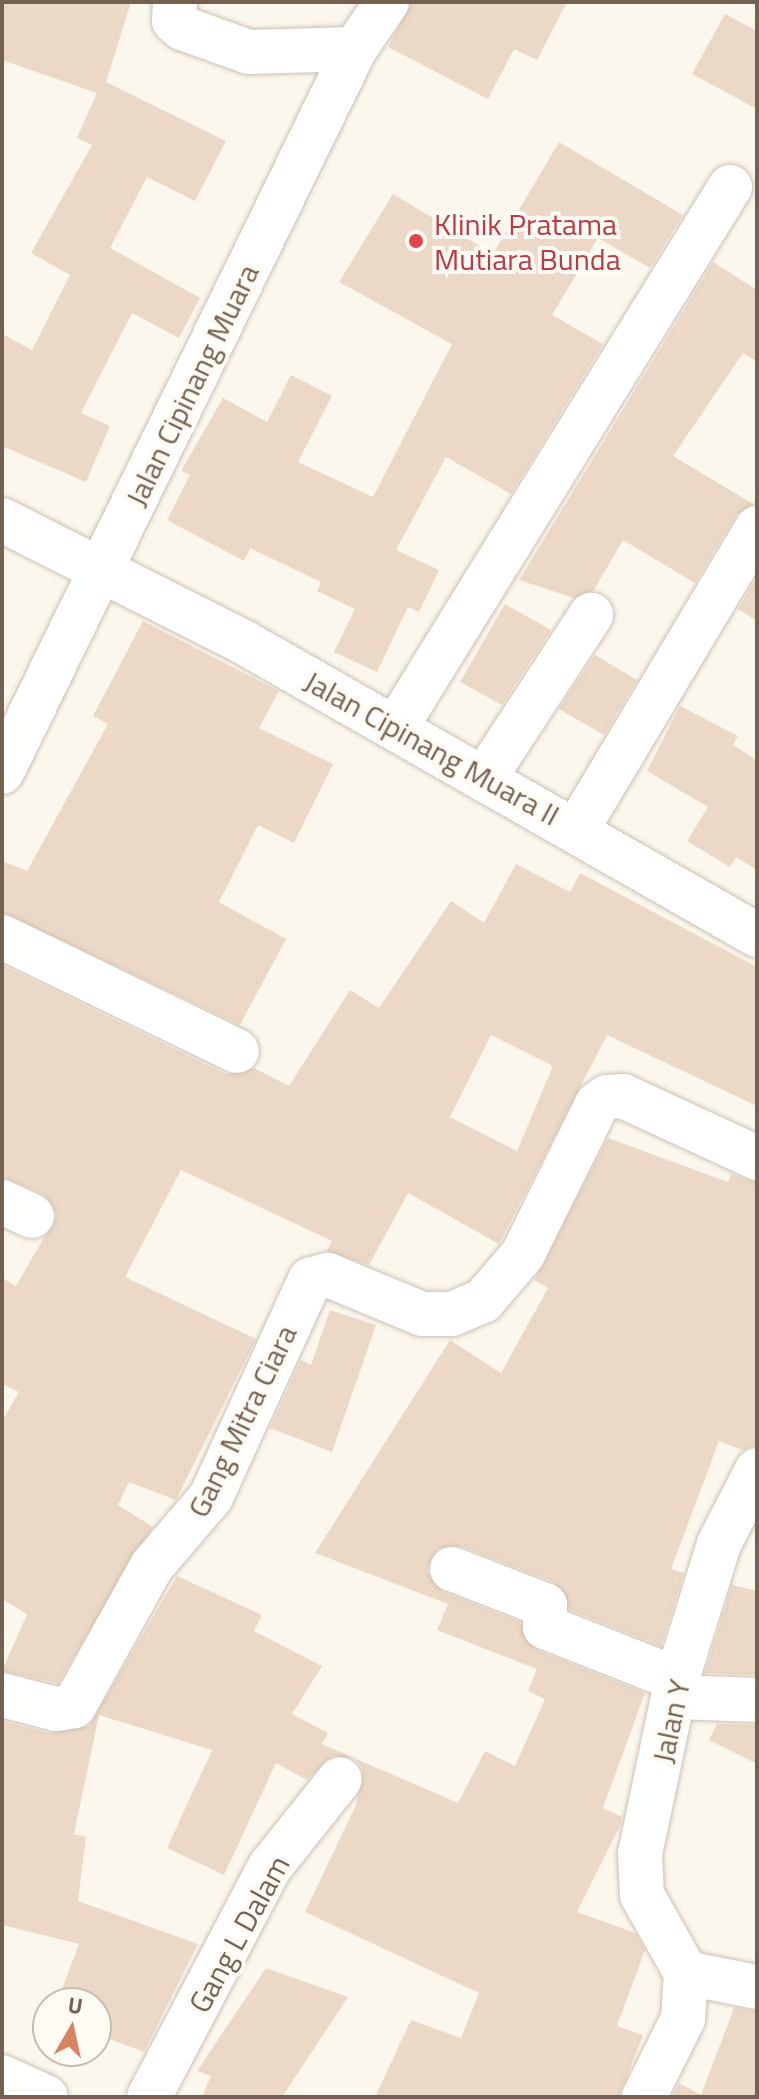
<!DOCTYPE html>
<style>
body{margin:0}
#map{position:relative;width:759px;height:2099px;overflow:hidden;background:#fbf7ed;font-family:"Titillium Web",sans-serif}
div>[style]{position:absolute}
.building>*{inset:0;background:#ecd8c6}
.roads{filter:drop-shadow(0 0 2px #cdc0b4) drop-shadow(0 0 2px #cdc0b4)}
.minor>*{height:44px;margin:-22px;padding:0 22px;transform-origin:22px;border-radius:22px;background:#fff}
.dots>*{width:22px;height:22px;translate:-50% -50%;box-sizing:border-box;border:4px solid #fefbf4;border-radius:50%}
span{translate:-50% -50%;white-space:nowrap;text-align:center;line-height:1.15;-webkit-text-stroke:8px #fefbf4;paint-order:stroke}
.health-label{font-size:30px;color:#be3a42}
.left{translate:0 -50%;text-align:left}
.street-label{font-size:30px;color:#756152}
.frame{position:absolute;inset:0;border:4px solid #756152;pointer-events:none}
.north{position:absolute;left:32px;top:1987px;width:80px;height:80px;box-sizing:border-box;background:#fefbf4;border:2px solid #c7bdb3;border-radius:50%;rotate:9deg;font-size:22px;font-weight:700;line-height:32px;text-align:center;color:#756152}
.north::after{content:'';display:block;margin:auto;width:28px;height:36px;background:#d78561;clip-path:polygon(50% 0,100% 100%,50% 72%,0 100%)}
</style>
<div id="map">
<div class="building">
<i style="clip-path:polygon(2px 2px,131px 2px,106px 82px,226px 141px,195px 201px,147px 177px,110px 248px,200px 298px,179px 338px,132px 313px,81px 413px,110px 426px,86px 482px,2px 446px,2px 334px,32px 350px,70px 275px,31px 253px,92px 145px,77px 138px,97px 93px,2px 60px)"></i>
<i style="clip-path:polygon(412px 2px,567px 2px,537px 60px,514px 49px,488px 99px,388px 47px)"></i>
<i style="clip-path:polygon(725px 14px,757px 31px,757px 109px,692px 74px)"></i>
<i style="clip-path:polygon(559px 142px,683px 215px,650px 268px,598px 238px,552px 315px,603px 344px,511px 494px,446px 457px,396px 550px,439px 570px,419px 612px,408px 607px,377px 672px,334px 652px,355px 609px,317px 591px,321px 582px,250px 548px,244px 561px,167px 520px,190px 475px,181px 471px,223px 398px,267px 422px,291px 375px,332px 396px,298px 462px,373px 497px,452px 344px,339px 282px,393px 194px,493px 254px)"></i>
<i style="clip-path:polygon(713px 262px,757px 290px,757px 362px,743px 353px,673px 456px,753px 504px,736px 515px,695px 583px,623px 540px,594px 590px,574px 598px,519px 580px)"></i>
<i style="clip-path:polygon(757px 577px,757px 621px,738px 609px)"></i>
<i style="clip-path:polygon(505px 604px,551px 630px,502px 705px,460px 682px)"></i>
<i style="clip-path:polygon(143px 621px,279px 691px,259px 728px,333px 764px,294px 843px,258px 825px,219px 902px,286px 939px,240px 1025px,2px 912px,2px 861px,27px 871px,108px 724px,93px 716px)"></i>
<i style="clip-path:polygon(595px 655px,637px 680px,604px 735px,559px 709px)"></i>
<i style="clip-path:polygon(680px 706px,738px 736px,733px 745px,757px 760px,757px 870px,736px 857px,730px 867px,687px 841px,708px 807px,647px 771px)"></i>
<i style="clip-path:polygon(evenodd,516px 864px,570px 892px,580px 873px,757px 967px,757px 1106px,607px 1035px,499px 1244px,408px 1193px,369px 1265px,327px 1251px,332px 1241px,181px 1170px,125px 1277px,256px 1339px,176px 1500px,129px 1482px,118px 1505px,153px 1527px,58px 1683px,2px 1671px,27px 1614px,2px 1599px,2px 1421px,19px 1392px,2px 1384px,2px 1278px,16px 1286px,57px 1215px,43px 1194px,2px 1177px,2px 965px,226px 1074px,254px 1068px,289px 1086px,350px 990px,379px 1008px,451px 901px,484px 923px,516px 864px,491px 1035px,553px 1066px,517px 1151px,450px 1117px,491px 1035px)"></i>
<i style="clip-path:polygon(608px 1138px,728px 1182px,731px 1174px,757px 1183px,757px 1445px,742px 1450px,719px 1441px,671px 1569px,684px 1573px,661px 1646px,570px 1610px,554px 1582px,461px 1546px,437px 1549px,427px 1572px,443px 1592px,520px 1622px,536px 1650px,645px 1693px,603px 1808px,622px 1817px,620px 1826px,577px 1912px,635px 1933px,645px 1950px,617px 2026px,643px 2035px,619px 2097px,375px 2097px,411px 2020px,461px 2038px,479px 1993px,305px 1912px,356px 1805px,363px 1769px,355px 1759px,332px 1756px,307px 1780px,276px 1763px,224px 1875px,167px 1848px,212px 1750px,99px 1715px,74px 1834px,86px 1837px,78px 1901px,198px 1944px,144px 2052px,96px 2034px,96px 2003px,57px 2003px,79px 1944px,2px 1925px,2px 1721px,50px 1733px,89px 1726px,177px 1576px,262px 1615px,254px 1631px,322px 1666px,292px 1714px,328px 1733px,322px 1744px,458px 1803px,485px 1751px,515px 1766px,545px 1699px,528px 1691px,537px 1669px,437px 1630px,448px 1604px,315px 1553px,450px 1340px,501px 1373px,548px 1288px,534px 1280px)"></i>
<i style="clip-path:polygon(330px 1310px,376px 1325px,332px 1452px,270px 1428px,301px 1360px,311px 1365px)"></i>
<i style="clip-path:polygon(732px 1585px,757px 1591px,757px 1675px,705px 1673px)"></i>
<i style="clip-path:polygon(717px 1724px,757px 1725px,757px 1764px,709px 1740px)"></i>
<i style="clip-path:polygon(266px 1968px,348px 1997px,282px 2097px,202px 2097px,211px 2076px,197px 2071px)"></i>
<i style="clip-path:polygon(734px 2008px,757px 2011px,757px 2097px,672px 2097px,679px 2083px,701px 2095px)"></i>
</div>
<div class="roads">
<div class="minor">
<i style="left:175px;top:2px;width:19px;rotate:93deg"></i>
<i style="left:174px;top:21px;width:11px;rotate:41deg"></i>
<i style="left:182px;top:28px;width:71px;rotate:19.7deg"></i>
<i style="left:249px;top:52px;width:106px;rotate:-1.6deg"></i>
<i style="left:2px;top:520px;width:272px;rotate:26.8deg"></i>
<i style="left:245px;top:643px;width:589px;rotate:29.7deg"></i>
<i style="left:396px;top:727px;width:635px;rotate:-58.26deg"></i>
<i style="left:2px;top:772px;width:805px;rotate:-63.98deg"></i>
<i style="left:355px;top:49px;width:57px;rotate:-55.8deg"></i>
<i style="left:485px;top:777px;width:194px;rotate:-56.8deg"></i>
<i style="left:577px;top:829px;width:351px;rotate:-59.1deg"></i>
<i style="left:2px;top:937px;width:261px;rotate:25.9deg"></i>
<i style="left:2px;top:1202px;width:33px;rotate:25deg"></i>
<i style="left:452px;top:1569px;width:100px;rotate:21.2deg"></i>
<i style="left:545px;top:1605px;width:22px;rotate:90deg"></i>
<i style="left:545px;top:1627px;width:142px;rotate:21.5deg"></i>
<i style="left:2px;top:1695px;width:56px;rotate:14.5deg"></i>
<i style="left:56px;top:1709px;width:18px;rotate:-9deg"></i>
<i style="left:74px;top:1706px;width:160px;rotate:-60.9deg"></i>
<i style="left:152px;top:1566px;width:91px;rotate:-49.5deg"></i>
<i style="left:211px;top:1497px;width:239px;rotate:-65.5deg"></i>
<i style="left:310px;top:1280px;width:19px;rotate:-16deg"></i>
<i style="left:328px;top:1275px;width:102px;rotate:22.5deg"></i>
<i style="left:422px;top:1314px;width:30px"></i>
<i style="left:452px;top:1314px;width:34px;rotate:-23deg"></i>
<i style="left:483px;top:1301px;width:62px;rotate:-49.6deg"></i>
<i style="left:523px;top:1254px;width:167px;rotate:-63.7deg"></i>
<i style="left:597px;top:1104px;width:12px;rotate:-35deg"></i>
<i style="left:607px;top:1097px;width:16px;rotate:-4deg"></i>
<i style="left:623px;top:1096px;width:148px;rotate:24.8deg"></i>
<i style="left:677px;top:1697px;width:80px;rotate:2.1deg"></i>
<i style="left:686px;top:1973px;width:72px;rotate:11.2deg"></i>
<i style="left:2px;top:2077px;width:48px;rotate:24.4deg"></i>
<i style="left:149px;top:2097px;width:260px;rotate:-62.3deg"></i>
<i style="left:270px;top:1867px;width:112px;rotate:-51.5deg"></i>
<i style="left:644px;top:2097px;width:87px;rotate:-63.4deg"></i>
<i style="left:683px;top:2019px;width:46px;rotate:-86.3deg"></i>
<i style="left:686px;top:1973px;width:90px;rotate:-119.4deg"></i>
<i style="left:642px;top:1895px;width:41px;rotate:-92.8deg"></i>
<i style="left:640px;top:1854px;width:179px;rotate:-78.1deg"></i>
<i style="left:677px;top:1679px;width:141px;rotate:-72.7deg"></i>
<i style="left:719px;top:1544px;width:83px;rotate:-62.8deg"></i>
</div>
</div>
<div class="dots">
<i style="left:416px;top:241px;background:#e0444e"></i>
</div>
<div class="health-label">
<span class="left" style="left:434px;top:241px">Klinik Pratama<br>Mutiara Bunda</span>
</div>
<div class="street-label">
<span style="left:192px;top:385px;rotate:-64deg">Jalan Cipinang Muara</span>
<span style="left:432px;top:748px;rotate:29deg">Jalan Cipinang Muara II</span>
<span style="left:242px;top:1421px;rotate:-64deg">Gang Mitra Ciara</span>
<span style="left:671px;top:1721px;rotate:-78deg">Jalan Y</span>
<span style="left:239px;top:1934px;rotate:-61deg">Gang L Dalam</span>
</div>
<div class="frame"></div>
<div class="north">U</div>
</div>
